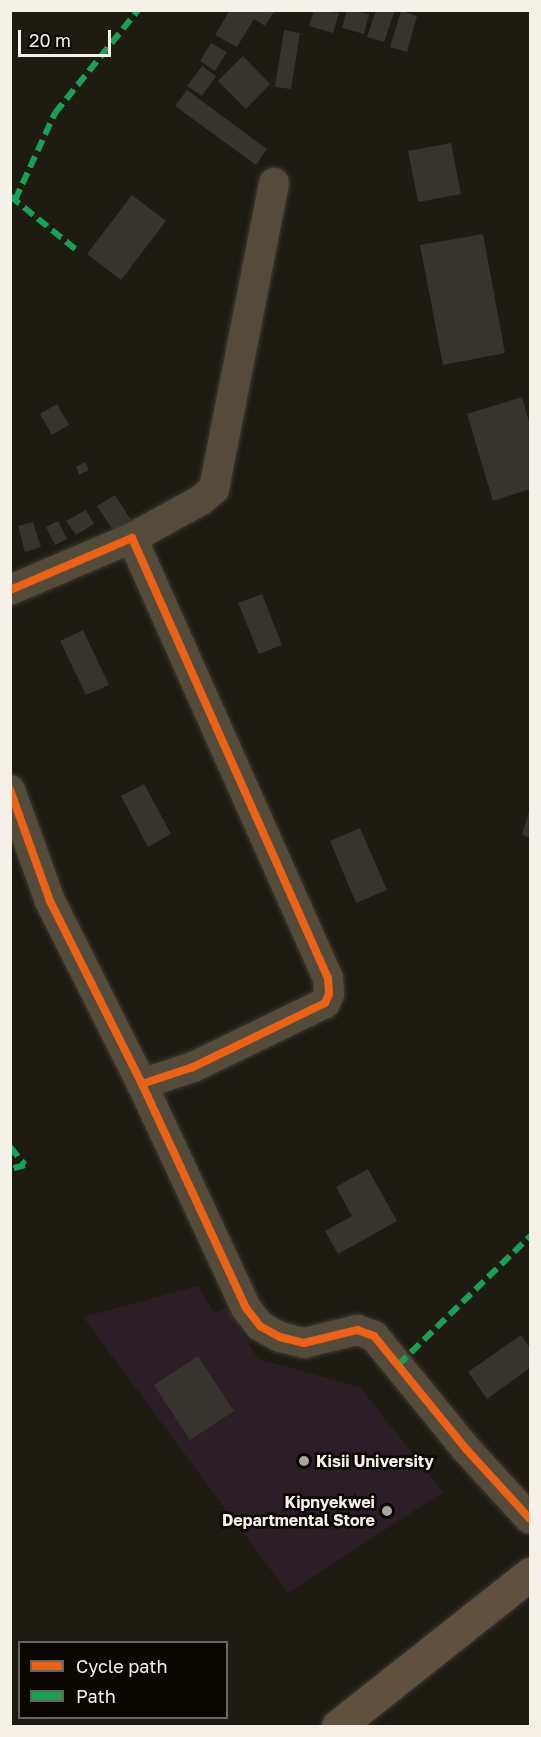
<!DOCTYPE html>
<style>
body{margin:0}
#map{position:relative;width:541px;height:1737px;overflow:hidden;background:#1e1b13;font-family:"Golos Text",sans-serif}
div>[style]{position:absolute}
.education>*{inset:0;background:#2c1e27}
.building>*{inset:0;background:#37332e}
.roads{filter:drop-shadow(0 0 2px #3b3832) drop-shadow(0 0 2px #3b3832)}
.minor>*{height:30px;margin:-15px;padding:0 15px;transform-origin:15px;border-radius:15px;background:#554b3b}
.major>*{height:33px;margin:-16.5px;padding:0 16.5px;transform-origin:16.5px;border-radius:16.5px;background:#5f513e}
.quiet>*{height:6px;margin-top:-3px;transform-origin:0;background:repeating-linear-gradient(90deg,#1a9f57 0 12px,transparent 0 18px)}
.cycleway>*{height:8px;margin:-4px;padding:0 4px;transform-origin:4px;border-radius:4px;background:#ea6118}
.dots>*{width:16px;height:16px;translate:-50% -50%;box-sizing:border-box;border:3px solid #0a0703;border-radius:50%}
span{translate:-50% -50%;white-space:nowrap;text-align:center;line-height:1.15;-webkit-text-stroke:5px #0a0703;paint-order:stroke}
.poi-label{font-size:16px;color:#f6f1e8;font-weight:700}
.left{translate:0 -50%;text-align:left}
.right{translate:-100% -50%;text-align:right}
.frame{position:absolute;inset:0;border:12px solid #f6f1e8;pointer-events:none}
.legend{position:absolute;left:18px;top:1641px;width:210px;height:78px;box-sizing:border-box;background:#0a0703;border:2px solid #68655f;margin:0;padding:8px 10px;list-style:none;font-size:18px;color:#f6f1e8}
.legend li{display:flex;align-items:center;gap:12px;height:30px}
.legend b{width:30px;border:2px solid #68655f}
.scale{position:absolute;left:18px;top:30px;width:93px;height:27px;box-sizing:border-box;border:3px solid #f6f1e8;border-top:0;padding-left:8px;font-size:18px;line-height:21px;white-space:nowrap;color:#f6f1e8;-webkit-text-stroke:4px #0a0703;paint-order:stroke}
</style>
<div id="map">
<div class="education">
<i style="clip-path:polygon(198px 1286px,214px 1313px,227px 1307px,258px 1359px,360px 1387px,443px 1492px,288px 1593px,83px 1317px)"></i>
</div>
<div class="building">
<i style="clip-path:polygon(230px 10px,275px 10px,265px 26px,254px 19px,237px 47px,215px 35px)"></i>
<i style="clip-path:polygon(314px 10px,339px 13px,333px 33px,309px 26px)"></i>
<i style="clip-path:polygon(347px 10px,369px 14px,364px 34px,342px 28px)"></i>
<i style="clip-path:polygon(376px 10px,395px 10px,384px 42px,367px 37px)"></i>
<i style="clip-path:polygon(401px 11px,417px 16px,407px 52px,390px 47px)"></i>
<i style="clip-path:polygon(284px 30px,300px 33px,291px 89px,275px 87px)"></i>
<i style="clip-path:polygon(211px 43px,227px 52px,215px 71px,200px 61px)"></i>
<i style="clip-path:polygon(243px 56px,270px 84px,246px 109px,218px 81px)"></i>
<i style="clip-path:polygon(202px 66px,216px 76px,202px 96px,187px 86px)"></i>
<i style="clip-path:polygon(187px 90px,267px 149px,256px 165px,175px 106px)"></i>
<i style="clip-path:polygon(451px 143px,461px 194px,418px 202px,408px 151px)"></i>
<i style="clip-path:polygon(132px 195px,166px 221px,121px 280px,87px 254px)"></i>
<i style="clip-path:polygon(483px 234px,505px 353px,443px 365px,420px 245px)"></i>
<i style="clip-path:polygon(522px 397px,530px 425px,530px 489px,493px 501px,467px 414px)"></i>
<i style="clip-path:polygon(57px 404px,69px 425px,52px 435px,40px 414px)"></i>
<i style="clip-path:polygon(85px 462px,89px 470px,79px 475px,76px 467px)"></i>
<i style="clip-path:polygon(115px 495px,131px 520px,114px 532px,97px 506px)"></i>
<i style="clip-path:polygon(86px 510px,94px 524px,76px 535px,66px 521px)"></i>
<i style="clip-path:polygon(58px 521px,67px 539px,55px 545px,46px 527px)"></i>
<i style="clip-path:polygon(33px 522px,41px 547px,25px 552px,18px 526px)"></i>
<i style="clip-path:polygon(262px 594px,282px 645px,259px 654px,238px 603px)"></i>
<i style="clip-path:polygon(83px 630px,109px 685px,86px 695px,60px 641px)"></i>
<i style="clip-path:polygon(144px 784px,171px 834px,148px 847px,121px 796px)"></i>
<i style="clip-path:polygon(530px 808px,530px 838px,522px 835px)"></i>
<i style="clip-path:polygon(360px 828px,387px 890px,356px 903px,330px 841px)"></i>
<i style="clip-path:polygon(368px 1169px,397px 1221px,338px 1254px,325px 1231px,352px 1216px,336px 1187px)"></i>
<i style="clip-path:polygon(521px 1335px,530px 1348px,530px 1368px,487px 1399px,468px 1372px)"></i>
<i style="clip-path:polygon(198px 1356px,234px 1411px,190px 1440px,154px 1385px)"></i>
</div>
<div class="roads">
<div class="minor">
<i style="left:132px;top:538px;width:79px;rotate:-28.8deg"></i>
<i style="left:201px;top:500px;width:17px;rotate:-40deg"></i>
<i style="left:214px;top:489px;width:312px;rotate:-78.9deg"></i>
<i style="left:10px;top:590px;width:133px;rotate:-23.1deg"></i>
<i style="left:132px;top:538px;width:482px;rotate:66deg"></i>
<i style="left:328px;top:978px;width:16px;rotate:86deg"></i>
<i style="left:329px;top:994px;width:10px;rotate:114deg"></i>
<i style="left:325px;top:1003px;width:147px;rotate:154.1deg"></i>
<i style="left:193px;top:1067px;width:54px;rotate:161.6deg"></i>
<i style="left:142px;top:1084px;width:205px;rotate:-116.7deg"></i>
<i style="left:50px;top:901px;width:118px;rotate:-109.8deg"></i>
<i style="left:142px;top:1084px;width:247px;rotate:65.1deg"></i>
<i style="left:246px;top:1308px;width:23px;rotate:52deg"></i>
<i style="left:260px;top:1326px;width:23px;rotate:29deg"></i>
<i style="left:280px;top:1337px;width:25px;rotate:14deg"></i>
<i style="left:304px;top:1343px;width:55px;rotate:-13.8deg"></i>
<i style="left:357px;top:1330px;width:18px;rotate:19deg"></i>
<i style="left:374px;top:1336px;width:147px;rotate:50.8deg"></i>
<i style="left:467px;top:1450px;width:93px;rotate:47.6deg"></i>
</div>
<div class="major">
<i style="left:338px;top:1726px;width:245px;rotate:-38.4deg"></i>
</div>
</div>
<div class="quiet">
<i style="left:10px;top:196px;width:89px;rotate:39.1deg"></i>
<i style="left:15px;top:200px;width:96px;rotate:-65.3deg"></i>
<i style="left:55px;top:113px;width:132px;rotate:-51.1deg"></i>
<i style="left:10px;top:1147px;width:23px;rotate:50deg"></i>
<i style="left:25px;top:1165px;width:16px;rotate:165deg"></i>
<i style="left:398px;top:1365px;width:185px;rotate:-44.3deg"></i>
</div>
<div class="cycleway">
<i style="left:10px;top:590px;width:133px;rotate:-23.1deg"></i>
<i style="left:132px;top:538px;width:482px;rotate:66deg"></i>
<i style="left:328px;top:978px;width:16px;rotate:86deg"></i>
<i style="left:329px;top:994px;width:10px;rotate:114deg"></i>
<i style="left:325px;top:1003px;width:147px;rotate:154.1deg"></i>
<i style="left:193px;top:1067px;width:54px;rotate:161.6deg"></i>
<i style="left:142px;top:1084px;width:205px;rotate:-116.7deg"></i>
<i style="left:50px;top:901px;width:118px;rotate:-109.8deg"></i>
<i style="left:142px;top:1084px;width:247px;rotate:65.1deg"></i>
<i style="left:246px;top:1308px;width:23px;rotate:52deg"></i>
<i style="left:260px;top:1326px;width:23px;rotate:29deg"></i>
<i style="left:280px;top:1337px;width:25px;rotate:14deg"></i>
<i style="left:304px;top:1343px;width:55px;rotate:-13.8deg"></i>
<i style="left:357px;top:1330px;width:18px;rotate:19deg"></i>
<i style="left:374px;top:1336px;width:147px;rotate:50.8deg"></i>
<i style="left:467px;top:1450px;width:93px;rotate:47.6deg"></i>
</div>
<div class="dots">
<i style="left:304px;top:1461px;background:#aaa69d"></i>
<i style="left:387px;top:1511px;background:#aaa69d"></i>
</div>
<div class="poi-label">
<span class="left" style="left:316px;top:1461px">Kisii University</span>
<span class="right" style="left:375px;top:1511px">Kipnyekwei<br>Departmental Store</span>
</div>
<div class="frame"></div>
<ul class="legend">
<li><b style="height:8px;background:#ea6118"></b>Cycle path</li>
<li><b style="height:8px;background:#1a9f57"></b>Path</li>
</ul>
<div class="scale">20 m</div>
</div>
